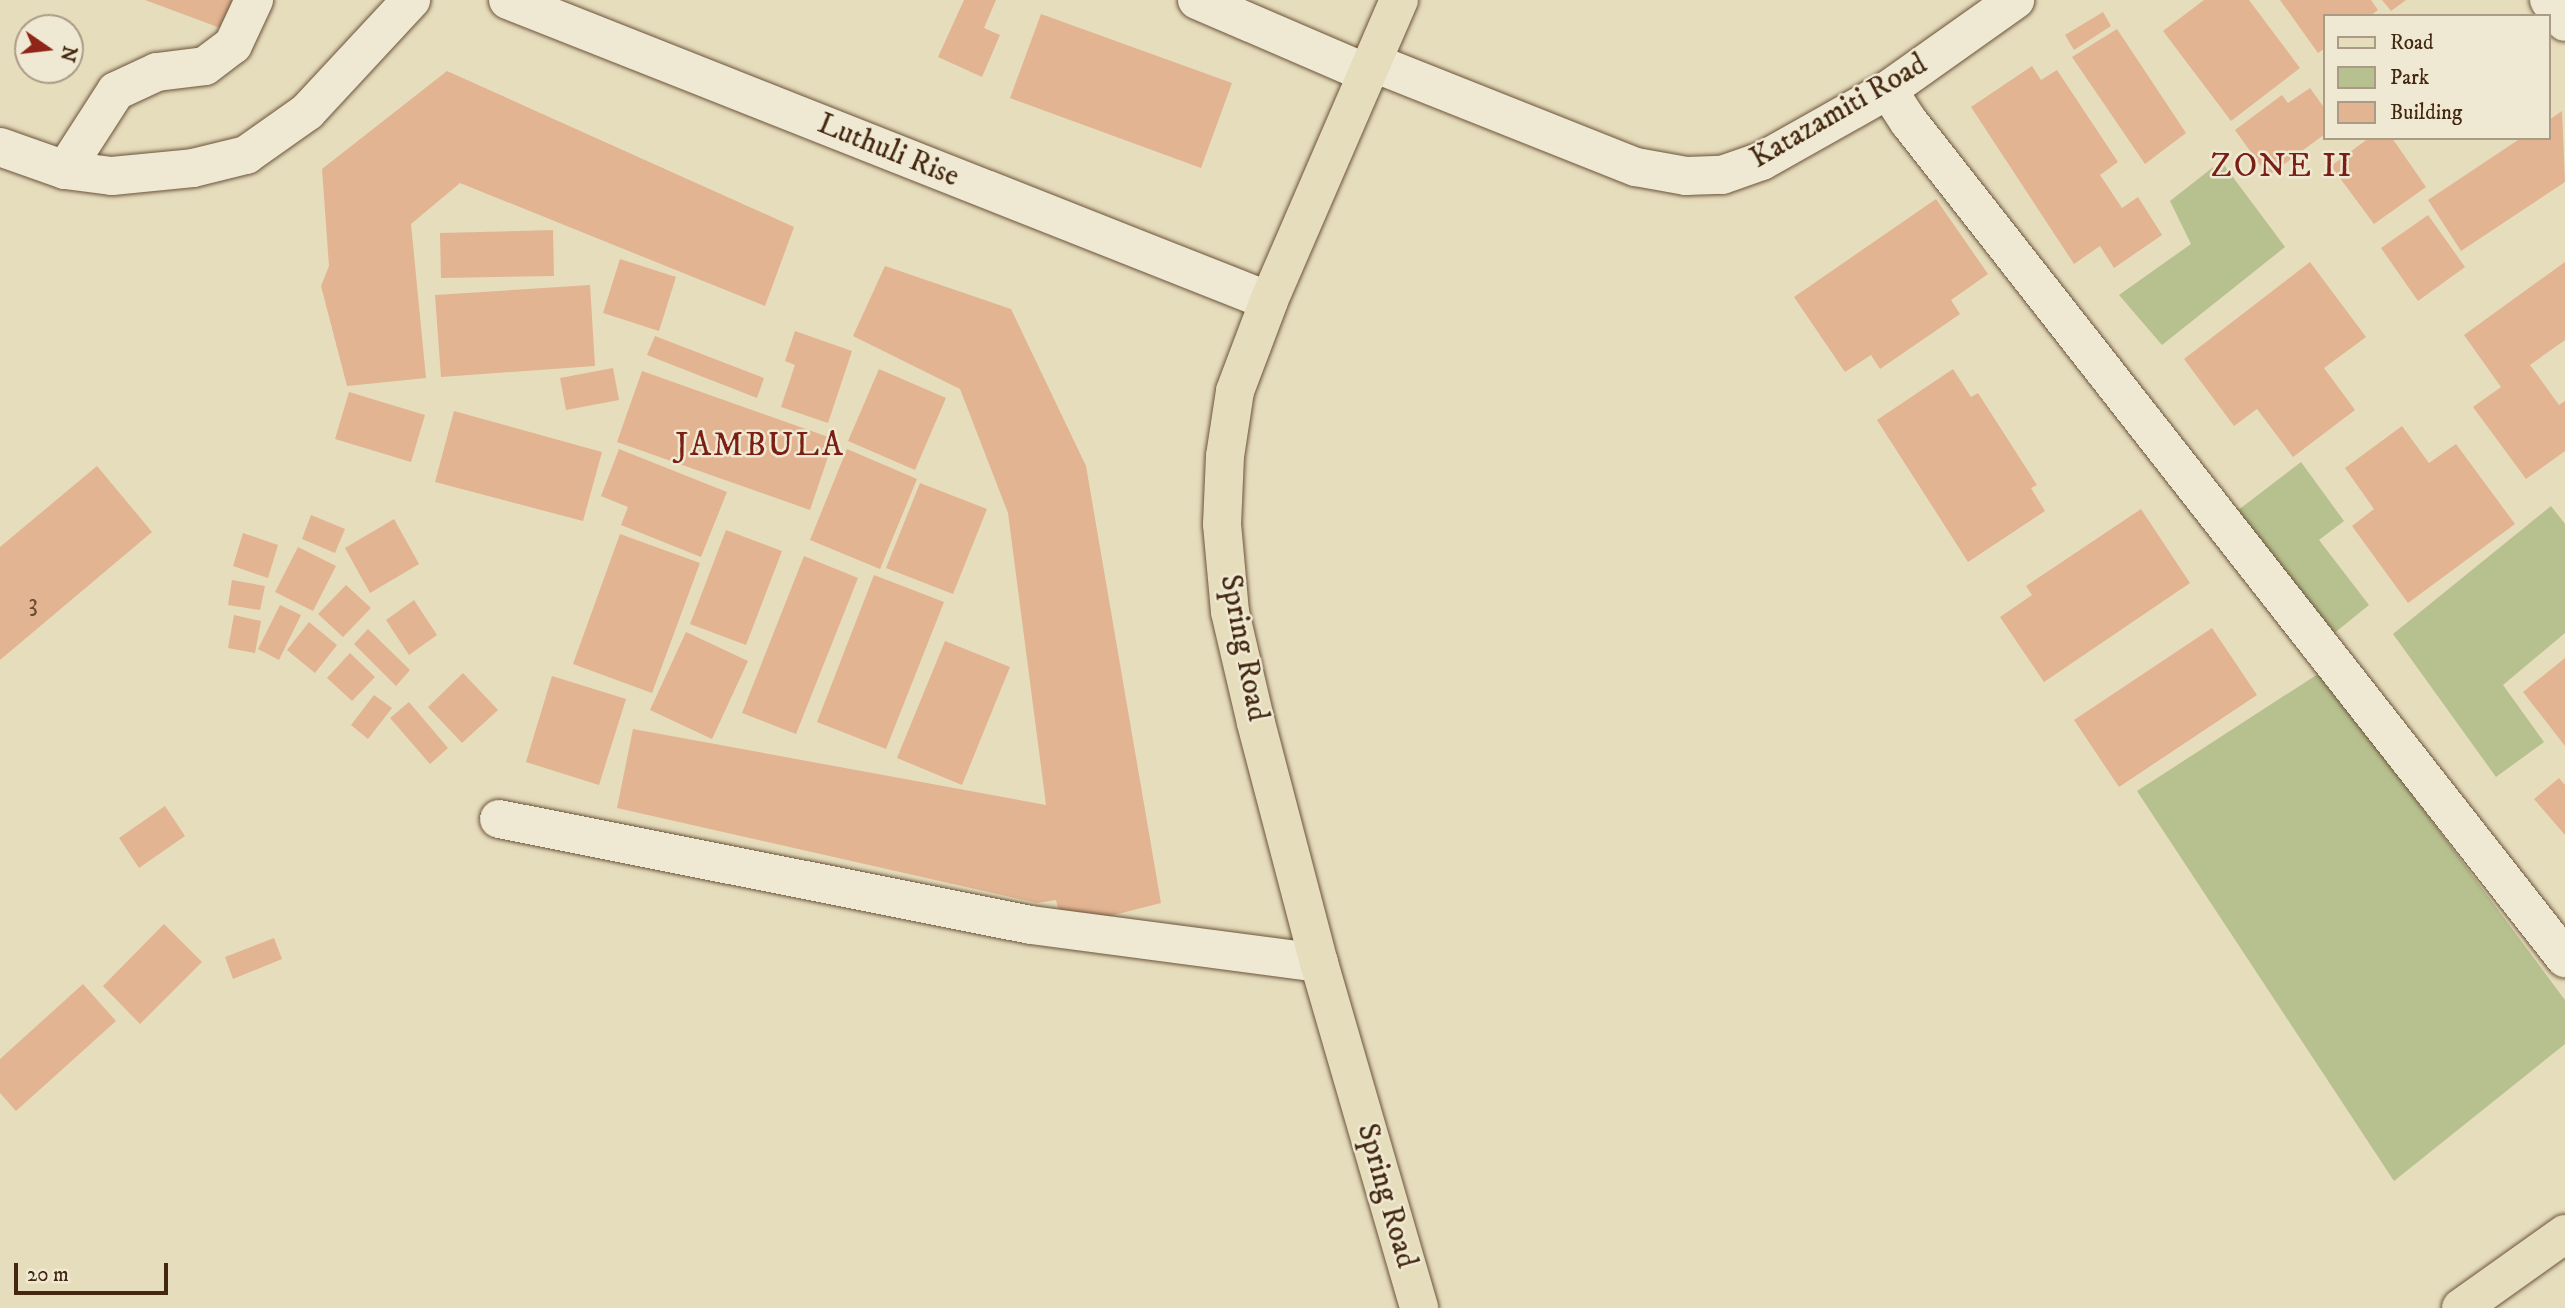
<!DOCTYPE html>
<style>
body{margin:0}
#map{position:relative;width:2565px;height:1308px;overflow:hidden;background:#e6ddbd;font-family:"IM FELL DW Pica",serif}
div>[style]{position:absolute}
.green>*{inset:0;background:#b7c08f}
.building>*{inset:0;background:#e2b491}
.roads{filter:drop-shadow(0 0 2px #6c543a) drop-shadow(0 0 2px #6c543a)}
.minor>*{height:38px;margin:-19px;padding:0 19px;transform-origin:19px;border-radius:19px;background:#efe9d4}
.major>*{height:38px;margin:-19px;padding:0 19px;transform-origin:19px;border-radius:19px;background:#e6ddbd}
span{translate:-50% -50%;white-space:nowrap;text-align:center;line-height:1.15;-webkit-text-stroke:5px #efe9d4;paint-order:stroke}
.number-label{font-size:26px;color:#6c4a30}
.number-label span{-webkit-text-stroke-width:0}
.street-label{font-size:30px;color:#44270f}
.quarter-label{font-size:33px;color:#7a1f14;letter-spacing:2px}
.legend{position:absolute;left:2323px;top:14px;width:228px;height:126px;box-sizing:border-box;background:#efe9d4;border:2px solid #ab9b85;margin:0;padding:9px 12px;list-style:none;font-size:21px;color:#44270f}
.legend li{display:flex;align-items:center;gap:14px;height:35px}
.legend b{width:35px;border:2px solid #ab9b85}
.north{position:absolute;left:14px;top:14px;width:70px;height:70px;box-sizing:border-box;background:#efe9d4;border:2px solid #ab9b85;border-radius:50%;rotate:104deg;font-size:19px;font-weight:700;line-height:28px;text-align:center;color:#44270f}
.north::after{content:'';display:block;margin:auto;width:24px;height:32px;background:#8f2418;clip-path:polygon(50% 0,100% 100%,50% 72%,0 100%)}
.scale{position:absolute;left:14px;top:1263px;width:154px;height:32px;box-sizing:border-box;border:4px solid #44270f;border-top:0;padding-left:9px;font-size:21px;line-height:24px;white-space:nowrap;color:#44270f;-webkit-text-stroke:5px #efe9d4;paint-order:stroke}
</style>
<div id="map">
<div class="green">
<i style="clip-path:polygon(2221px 161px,2285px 247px,2162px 345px,2119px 295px,2191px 244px,2170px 201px)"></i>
<i style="clip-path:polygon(2301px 462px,2344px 521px,2319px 540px,2369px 605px,2332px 635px,2233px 514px)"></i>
<i style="clip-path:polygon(2551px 506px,2565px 524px,2565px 633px,2503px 685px,2544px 742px,2496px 777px,2393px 634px)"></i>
<i style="clip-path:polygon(2321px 672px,2565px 1000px,2565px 1044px,2394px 1181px,2137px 791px)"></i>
</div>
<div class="building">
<i style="clip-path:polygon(145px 0,233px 0,223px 29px)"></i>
<i style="clip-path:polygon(964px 0,996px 0,984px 28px,1000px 35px,982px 77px,938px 57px)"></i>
<i style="clip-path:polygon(2204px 0,2249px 0,2300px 68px,2231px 121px,2163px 31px)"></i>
<i style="clip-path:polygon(2280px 0,2371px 0,2378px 10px,2370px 16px,2325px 16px,2325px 48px,2318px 53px)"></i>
<i style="clip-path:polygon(2382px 0,2406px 0,2391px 11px)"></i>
<i style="clip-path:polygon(2103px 12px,2111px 26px,2074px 50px,2065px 35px)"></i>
<i style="clip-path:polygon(1041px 14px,1232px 83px,1201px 168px,1010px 98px)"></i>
<i style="clip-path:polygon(2117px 29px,2186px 133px,2145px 164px,2072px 57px)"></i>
<i style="clip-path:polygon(2032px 66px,2041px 80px,2057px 70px,2118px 162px,2100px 175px,2122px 208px,2138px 197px,2162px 235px,2114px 268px,2100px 246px,2074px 264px,1971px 107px)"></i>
<i style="clip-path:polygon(447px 71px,794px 227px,765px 306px,460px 183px,411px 224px,426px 378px,347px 386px,321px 286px,329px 266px,322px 169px)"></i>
<i style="clip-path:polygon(2310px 88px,2325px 109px,2325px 134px,2268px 176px,2235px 130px,2282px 95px,2288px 103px)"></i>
<i style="clip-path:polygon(2562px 111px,2565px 182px,2461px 251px,2428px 200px,2521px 138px,2549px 138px,2549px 120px)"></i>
<i style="clip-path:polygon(2369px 138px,2392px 138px,2426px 187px,2374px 224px,2331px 166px)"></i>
<i style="clip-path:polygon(1936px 199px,1988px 274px,1951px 300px,1960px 314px,1880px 369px,1871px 355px,1845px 372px,1794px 297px)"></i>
<i style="clip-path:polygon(2428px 215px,2465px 267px,2418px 301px,2381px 248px)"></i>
<i style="clip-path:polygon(553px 230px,554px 276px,441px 278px,440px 233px)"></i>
<i style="clip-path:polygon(620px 259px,676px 277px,659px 331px,603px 313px)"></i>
<i style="clip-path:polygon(2310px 262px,2366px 337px,2324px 368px,2355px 410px,2293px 457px,2257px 409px,2234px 426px,2184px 359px)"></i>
<i style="clip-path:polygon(2565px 262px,2565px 340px,2530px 365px,2559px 405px,2565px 401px,2565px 451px,2526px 479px,2473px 407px,2501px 387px,2464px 335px)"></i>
<i style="clip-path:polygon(885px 266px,1011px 309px,1086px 466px,1161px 903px,1063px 928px,1056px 900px,1037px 903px,617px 808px,633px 729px,1046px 805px,1008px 513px,960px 389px,853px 336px)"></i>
<i style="clip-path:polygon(590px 285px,595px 366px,441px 377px,435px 295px)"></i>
<i style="clip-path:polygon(795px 331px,852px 351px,828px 423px,781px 407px,795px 365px,785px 361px)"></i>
<i style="clip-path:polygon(655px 336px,764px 378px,757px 398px,647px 355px)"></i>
<i style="clip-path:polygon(613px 368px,619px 400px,566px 410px,560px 378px)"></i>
<i style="clip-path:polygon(879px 369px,946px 398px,915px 470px,848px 441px)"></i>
<i style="clip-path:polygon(1953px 369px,1971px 397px,1978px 393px,2037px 485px,2031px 488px,2045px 511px,1968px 562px,1877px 420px)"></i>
<i style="clip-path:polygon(642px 371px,834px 439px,810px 510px,617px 442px)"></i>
<i style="clip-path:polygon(349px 392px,425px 415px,411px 462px,335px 439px)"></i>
<i style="clip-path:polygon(454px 411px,602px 452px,583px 521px,435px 482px)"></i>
<i style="clip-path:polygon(2402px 426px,2429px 463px,2456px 444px,2515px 524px,2408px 603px,2352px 526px,2374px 509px,2345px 468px)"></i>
<i style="clip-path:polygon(619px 449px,727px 492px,701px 557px,621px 525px,628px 507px,601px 496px)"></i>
<i style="clip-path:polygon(847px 449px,917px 479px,880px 569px,810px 540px)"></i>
<i style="clip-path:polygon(97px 466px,152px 532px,0 660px,0 547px)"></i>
<i style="clip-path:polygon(920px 483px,987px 509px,953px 594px,886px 568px)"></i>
<i style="clip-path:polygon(2141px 509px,2190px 583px,2044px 682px,2000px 617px,2032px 595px,2026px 586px)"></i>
<i style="clip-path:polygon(311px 515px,345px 529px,335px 553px,302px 539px)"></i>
<i style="clip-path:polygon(394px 519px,419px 564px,370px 593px,345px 548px)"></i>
<i style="clip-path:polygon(726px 530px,782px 551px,746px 645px,690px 624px)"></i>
<i style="clip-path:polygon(243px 533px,278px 545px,268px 578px,233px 566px)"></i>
<i style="clip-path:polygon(620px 534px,700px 563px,652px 693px,573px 664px)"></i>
<i style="clip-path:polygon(298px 547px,336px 566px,313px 611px,275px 592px)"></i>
<i style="clip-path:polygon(804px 556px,858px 578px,796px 734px,742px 713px)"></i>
<i style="clip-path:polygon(874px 575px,944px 602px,886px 749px,817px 722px)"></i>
<i style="clip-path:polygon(232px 580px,265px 586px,260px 610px,228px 605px)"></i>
<i style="clip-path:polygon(346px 585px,371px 608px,343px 637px,318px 614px)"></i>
<i style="clip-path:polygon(414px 600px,437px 635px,409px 655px,386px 620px)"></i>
<i style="clip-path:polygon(280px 605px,301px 615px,279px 660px,258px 649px)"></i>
<i style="clip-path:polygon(234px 615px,261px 621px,255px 653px,228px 648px)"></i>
<i style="clip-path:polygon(309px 622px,337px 645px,315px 673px,287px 650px)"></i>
<i style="clip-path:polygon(2212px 628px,2257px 695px,2119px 787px,2074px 720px)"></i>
<i style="clip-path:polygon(368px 629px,410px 670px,396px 686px,354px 644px)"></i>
<i style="clip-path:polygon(686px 632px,748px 661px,712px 739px,650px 710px)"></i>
<i style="clip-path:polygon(945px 641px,1010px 667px,962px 785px,897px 758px)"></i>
<i style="clip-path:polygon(350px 653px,375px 677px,352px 701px,327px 678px)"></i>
<i style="clip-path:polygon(2565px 658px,2565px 746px,2523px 692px)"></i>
<i style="clip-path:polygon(463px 673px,498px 710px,462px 743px,428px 707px)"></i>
<i style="clip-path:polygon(552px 676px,626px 699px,599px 785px,526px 762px)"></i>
<i style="clip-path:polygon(374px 695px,392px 708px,368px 739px,351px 725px)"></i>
<i style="clip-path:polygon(409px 702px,448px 748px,430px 764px,390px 718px)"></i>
<i style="clip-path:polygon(2559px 778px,2565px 785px,2565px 835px,2534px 799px)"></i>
<i style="clip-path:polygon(165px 806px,185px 836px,139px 868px,119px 838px)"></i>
<i style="clip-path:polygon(164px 924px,202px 962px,140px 1024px,103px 986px)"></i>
<i style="clip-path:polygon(274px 938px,282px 959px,233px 979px,225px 957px)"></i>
<i style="clip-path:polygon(83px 984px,116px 1021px,16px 1111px,0 1093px,0 1059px)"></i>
</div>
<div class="roads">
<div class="minor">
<i style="left:508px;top:0;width:818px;rotate:21.58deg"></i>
<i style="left:1197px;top:0;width:187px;rotate:23.3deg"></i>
<i style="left:2549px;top:0;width:27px;rotate:54deg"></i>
<i style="left:1374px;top:63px;width:282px;rotate:21.7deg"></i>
<i style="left:1636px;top:167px;width:51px;rotate:10.2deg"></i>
<i style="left:1686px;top:176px;width:36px;rotate:-2deg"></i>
<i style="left:1722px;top:175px;width:42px;rotate:-19.3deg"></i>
<i style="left:1762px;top:161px;width:145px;rotate:-29.4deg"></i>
<i style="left:1888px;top:90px;width:156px;rotate:-35.3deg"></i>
<i style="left:1888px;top:90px;width:38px;rotate:57deg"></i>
<i style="left:1909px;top:122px;width:1063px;rotate:51.88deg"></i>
<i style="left:0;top:147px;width:69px;rotate:19.5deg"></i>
<i style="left:65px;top:170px;width:47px;rotate:7.3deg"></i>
<i style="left:112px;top:176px;width:81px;rotate:-5.6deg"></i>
<i style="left:193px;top:168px;width:55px;rotate:-13.8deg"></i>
<i style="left:246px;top:155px;width:75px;rotate:-35.2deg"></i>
<i style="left:307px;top:112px;width:153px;rotate:-47.1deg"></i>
<i style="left:65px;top:170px;width:94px;rotate:-57.2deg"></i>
<i style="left:116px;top:91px;width:45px;rotate:-24.9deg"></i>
<i style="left:157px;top:72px;width:48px;rotate:-7.1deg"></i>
<i style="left:205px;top:66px;width:35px;rotate:-37deg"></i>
<i style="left:233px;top:45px;width:50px;rotate:-65deg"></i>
<i style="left:499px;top:819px;width:542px;rotate:11.27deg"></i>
<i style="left:1031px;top:925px;width:290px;rotate:7.5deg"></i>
</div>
<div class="major">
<i style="left:1399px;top:0;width:328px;rotate:113.4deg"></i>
<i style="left:1269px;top:301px;width:96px;rotate:110.7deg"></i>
<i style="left:1235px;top:391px;width:66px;rotate:98.7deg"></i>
<i style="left:1225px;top:456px;width:68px;rotate:92.5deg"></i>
<i style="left:1222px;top:524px;width:88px;rotate:84.8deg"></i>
<i style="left:1230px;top:612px;width:114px;rotate:76.8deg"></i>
<i style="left:1256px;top:723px;width:248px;rotate:75.3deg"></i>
<i style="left:1319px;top:963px;width:359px;rotate:73.8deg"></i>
<i style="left:2461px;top:1308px;width:128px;rotate:-35.4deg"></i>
</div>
</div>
<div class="number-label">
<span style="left:33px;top:604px">3</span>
</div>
<div class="street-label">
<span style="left:1839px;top:112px;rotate:-30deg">Katazamiti Road</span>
<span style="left:888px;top:151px;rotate:22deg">Luthuli Rise</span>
<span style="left:1243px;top:648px;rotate:79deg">Spring Road</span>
<span style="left:1386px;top:1196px;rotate:74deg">Spring Road</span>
</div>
<div class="quarter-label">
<span style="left:2282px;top:167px">ZONE II</span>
<span style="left:760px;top:446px">JAMBULA</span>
</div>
<ul class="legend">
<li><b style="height:9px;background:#e6ddbd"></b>Road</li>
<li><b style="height:19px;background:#b7c08f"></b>Park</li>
<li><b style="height:19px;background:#e2b491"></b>Building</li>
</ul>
<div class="north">N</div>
<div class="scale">20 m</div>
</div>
